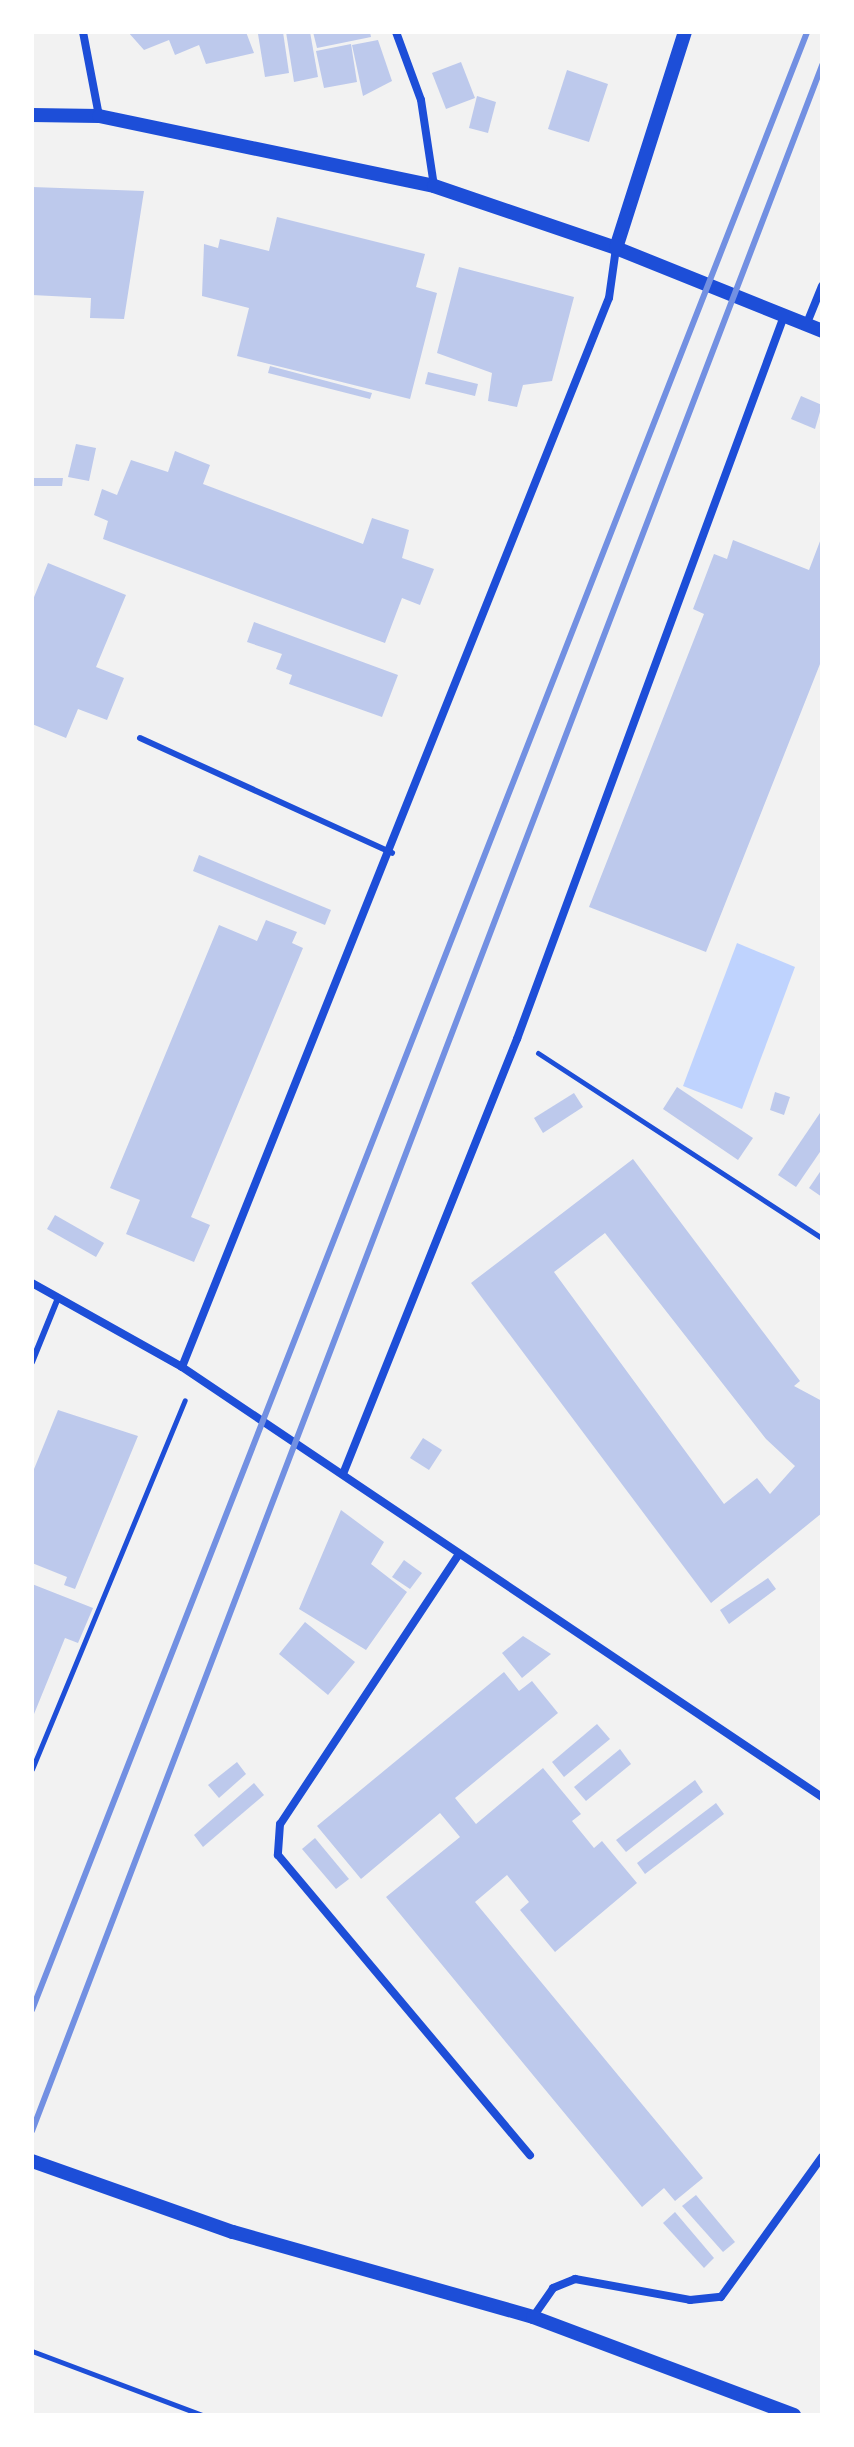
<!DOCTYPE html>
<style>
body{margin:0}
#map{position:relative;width:854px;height:2447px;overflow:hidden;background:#f2f2f2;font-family:Barlow,sans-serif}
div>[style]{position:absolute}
.water>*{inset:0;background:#bfd3fe}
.building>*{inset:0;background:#bdc9ec}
.path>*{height:5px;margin:-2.5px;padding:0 2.5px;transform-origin:2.5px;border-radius:2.5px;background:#1d4ed8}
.service>*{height:6px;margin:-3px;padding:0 3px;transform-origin:3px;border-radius:3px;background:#1d4ed8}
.minor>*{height:8px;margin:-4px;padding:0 4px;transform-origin:4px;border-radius:4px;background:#1d4ed8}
.tertiary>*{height:14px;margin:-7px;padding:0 7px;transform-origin:7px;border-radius:7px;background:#1d4ed8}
.rail>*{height:6px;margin:-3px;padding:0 3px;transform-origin:3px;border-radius:3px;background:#7290e2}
span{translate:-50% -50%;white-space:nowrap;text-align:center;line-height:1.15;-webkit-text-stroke:8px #fff;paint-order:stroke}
.frame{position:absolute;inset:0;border:34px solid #fff;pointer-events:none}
</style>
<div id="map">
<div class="water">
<i style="clip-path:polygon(737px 943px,795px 967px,742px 1109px,683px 1086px)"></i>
</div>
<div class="building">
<i style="clip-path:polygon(128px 32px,246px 32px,254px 53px,206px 64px,199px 45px,175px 55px,169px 40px,144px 50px)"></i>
<i style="clip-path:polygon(283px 32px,289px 73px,265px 77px,258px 34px)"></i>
<i style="clip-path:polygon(286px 32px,310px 32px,318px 77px,294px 82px)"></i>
<i style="clip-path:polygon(313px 32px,370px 32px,371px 37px,317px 48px)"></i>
<i style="clip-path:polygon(378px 40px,392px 81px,363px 96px,352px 45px)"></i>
<i style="clip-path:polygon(351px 44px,357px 82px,324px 88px,316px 51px)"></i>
<i style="clip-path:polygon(461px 62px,475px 98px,446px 109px,432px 73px)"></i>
<i style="clip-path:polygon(567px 70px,608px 84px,589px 142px,548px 129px)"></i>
<i style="clip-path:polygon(477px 96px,496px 102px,488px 133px,469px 128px)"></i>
<i style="clip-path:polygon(32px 187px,144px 191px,124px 319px,90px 318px,91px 298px,32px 295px)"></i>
<i style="clip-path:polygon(277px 217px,425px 254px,416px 287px,437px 293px,410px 399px,237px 356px,249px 308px,202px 296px,204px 244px,218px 248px,220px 239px,269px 251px)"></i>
<i style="clip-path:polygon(459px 267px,574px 297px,552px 381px,523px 385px,517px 407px,488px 401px,492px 373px,437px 353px)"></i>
<i style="clip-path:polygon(270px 366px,372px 393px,370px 399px,268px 373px)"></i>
<i style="clip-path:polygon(428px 372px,478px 384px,475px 396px,425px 384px)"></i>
<i style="clip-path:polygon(801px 396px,822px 405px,815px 429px,791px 419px)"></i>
<i style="clip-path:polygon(76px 444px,96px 448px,89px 481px,68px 477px)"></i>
<i style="clip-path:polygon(175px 451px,210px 465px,203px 484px,363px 544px,372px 518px,409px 530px,402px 558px,434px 569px,420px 605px,402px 598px,385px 643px,103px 539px,108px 521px,94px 515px,102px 489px,117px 495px,131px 460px,168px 472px)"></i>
<i style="clip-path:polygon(32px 478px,63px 478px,62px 486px,32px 486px)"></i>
<i style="clip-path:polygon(822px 536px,822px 659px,706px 952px,589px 907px,704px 614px,693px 609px,714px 554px,727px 559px,733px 540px,809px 570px)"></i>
<i style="clip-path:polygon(48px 563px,126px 595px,96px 667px,124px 678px,107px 720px,78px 709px,66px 738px,32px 724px,32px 602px)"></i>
<i style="clip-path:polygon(254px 622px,398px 675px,382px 717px,289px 684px,292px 675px,276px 669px,282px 654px,247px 642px)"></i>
<i style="clip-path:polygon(199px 855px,331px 910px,325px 925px,193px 871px)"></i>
<i style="clip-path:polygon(266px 920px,297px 932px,292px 943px,303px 948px,191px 1217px,210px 1225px,194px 1262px,126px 1234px,140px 1200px,110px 1188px,219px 925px,257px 941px)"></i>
<i style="clip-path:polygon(677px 1087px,753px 1138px,738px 1160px,663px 1109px)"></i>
<i style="clip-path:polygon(775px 1092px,790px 1097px,784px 1115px,770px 1110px)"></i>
<i style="clip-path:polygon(574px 1093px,583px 1107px,543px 1133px,534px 1118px)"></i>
<i style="clip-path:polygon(822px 1110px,822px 1149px,796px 1187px,778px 1175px)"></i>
<i style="clip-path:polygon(evenodd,633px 1159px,800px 1381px,794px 1386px,822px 1401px,822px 1513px,711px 1603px,471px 1283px,633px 1159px,605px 1233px,766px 1439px,795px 1466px,770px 1494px,757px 1478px,724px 1504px,554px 1272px,605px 1233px)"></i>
<i style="clip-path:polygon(822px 1169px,822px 1197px,809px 1188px)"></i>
<i style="clip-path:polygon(55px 1215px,104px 1243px,96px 1257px,47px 1229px)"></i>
<i style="clip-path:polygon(58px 1410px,138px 1436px,75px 1589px,64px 1585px,67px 1577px,32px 1563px,32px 1474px)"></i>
<i style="clip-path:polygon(423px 1438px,442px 1450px,429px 1470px,410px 1458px)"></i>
<i style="clip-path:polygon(341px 1510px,384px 1542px,371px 1564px,407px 1592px,366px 1650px,299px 1609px)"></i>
<i style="clip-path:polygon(404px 1560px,422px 1573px,410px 1589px,392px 1577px)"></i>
<i style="clip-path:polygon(768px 1578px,776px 1589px,729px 1624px,720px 1610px)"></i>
<i style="clip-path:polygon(32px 1584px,93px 1608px,78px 1643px,65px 1638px,32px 1719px)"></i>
<i style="clip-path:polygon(305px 1622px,355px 1662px,328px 1695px,279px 1654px)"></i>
<i style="clip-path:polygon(523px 1636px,551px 1654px,522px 1678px,502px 1653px)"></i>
<i style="clip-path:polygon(504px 1672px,519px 1691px,532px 1681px,558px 1713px,455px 1798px,476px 1824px,543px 1768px,581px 1814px,572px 1821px,594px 1848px,602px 1841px,637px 1883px,555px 1952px,520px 1910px,529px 1902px,507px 1875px,475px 1902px,703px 2178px,675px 2201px,664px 2188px,642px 2207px,386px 1897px,460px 1837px,440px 1813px,361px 1879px,317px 1826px)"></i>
<i style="clip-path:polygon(597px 1724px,610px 1739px,564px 1777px,552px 1762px)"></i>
<i style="clip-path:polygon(620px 1749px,631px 1764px,586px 1801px,574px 1787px)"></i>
<i style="clip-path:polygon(237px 1762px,246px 1774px,219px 1798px,208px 1785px)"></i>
<i style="clip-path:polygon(695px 1780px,703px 1792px,626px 1852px,616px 1840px)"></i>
<i style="clip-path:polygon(254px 1783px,264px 1795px,203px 1847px,194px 1835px)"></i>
<i style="clip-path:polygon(716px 1803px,724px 1814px,645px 1874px,637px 1863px)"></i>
<i style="clip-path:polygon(315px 1838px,349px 1879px,336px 1889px,302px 1849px)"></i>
<i style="clip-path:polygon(696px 2195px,735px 2242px,723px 2252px,682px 2206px)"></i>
<i style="clip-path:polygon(675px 2212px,714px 2258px,704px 2268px,663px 2223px)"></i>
</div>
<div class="path">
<i style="left:538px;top:1053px;width:339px;rotate:33.1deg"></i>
<i style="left:32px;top:1769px;width:399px;rotate:-67.5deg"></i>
<i style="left:32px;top:2351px;width:182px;rotate:20.6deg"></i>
</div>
<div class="service">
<i style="left:140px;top:738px;width:277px;rotate:24.5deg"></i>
<i style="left:32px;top:1362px;width:69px;rotate:-67.9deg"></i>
</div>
<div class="minor">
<i style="left:83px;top:32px;width:86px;rotate:79.2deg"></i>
<i style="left:396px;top:32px;width:72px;rotate:69.8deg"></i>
<i style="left:421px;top:100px;width:87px;rotate:81.4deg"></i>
<i style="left:807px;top:323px;width:40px;rotate:-68deg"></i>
<i style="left:32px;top:1283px;width:172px;rotate:29.2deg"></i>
<i style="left:182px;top:1367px;width:771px;rotate:33.9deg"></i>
<i style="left:182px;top:1367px;width:1151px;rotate:-68.23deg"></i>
<i style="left:609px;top:298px;width:50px;rotate:-82deg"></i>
<i style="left:343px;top:1474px;width:469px;rotate:-68.2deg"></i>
<i style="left:517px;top:1039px;width:771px;rotate:-69.73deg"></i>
<i style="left:457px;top:1557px;width:320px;rotate:123.5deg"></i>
<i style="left:280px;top:1824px;width:31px;rotate:94deg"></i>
<i style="left:278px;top:1855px;width:392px;rotate:50deg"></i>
<i style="left:533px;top:2317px;width:35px;rotate:-55deg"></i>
<i style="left:553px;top:2288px;width:24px;rotate:-22deg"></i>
<i style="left:575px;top:2279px;width:117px;rotate:10.3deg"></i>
<i style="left:690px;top:2300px;width:31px;rotate:-6deg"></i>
<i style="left:721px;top:2297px;width:173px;rotate:-54.2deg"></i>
</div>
<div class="tertiary">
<i style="left:32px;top:115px;width:67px;rotate:0.9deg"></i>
<i style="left:99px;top:116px;width:342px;rotate:11.8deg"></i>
<i style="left:434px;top:186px;width:192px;rotate:18.8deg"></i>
<i style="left:616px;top:248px;width:222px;rotate:21.9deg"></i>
<i style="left:616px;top:248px;width:227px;rotate:-72.3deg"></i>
<i style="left:32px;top:2161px;width:213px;rotate:19.5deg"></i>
<i style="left:233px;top:2232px;width:312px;rotate:15.8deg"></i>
<i style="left:533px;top:2317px;width:279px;rotate:20.6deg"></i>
</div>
<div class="rail">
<i style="left:32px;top:2010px;width:2124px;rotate:-68.6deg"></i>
<i style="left:32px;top:2131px;width:2212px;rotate:-69.07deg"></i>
</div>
<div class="frame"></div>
</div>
